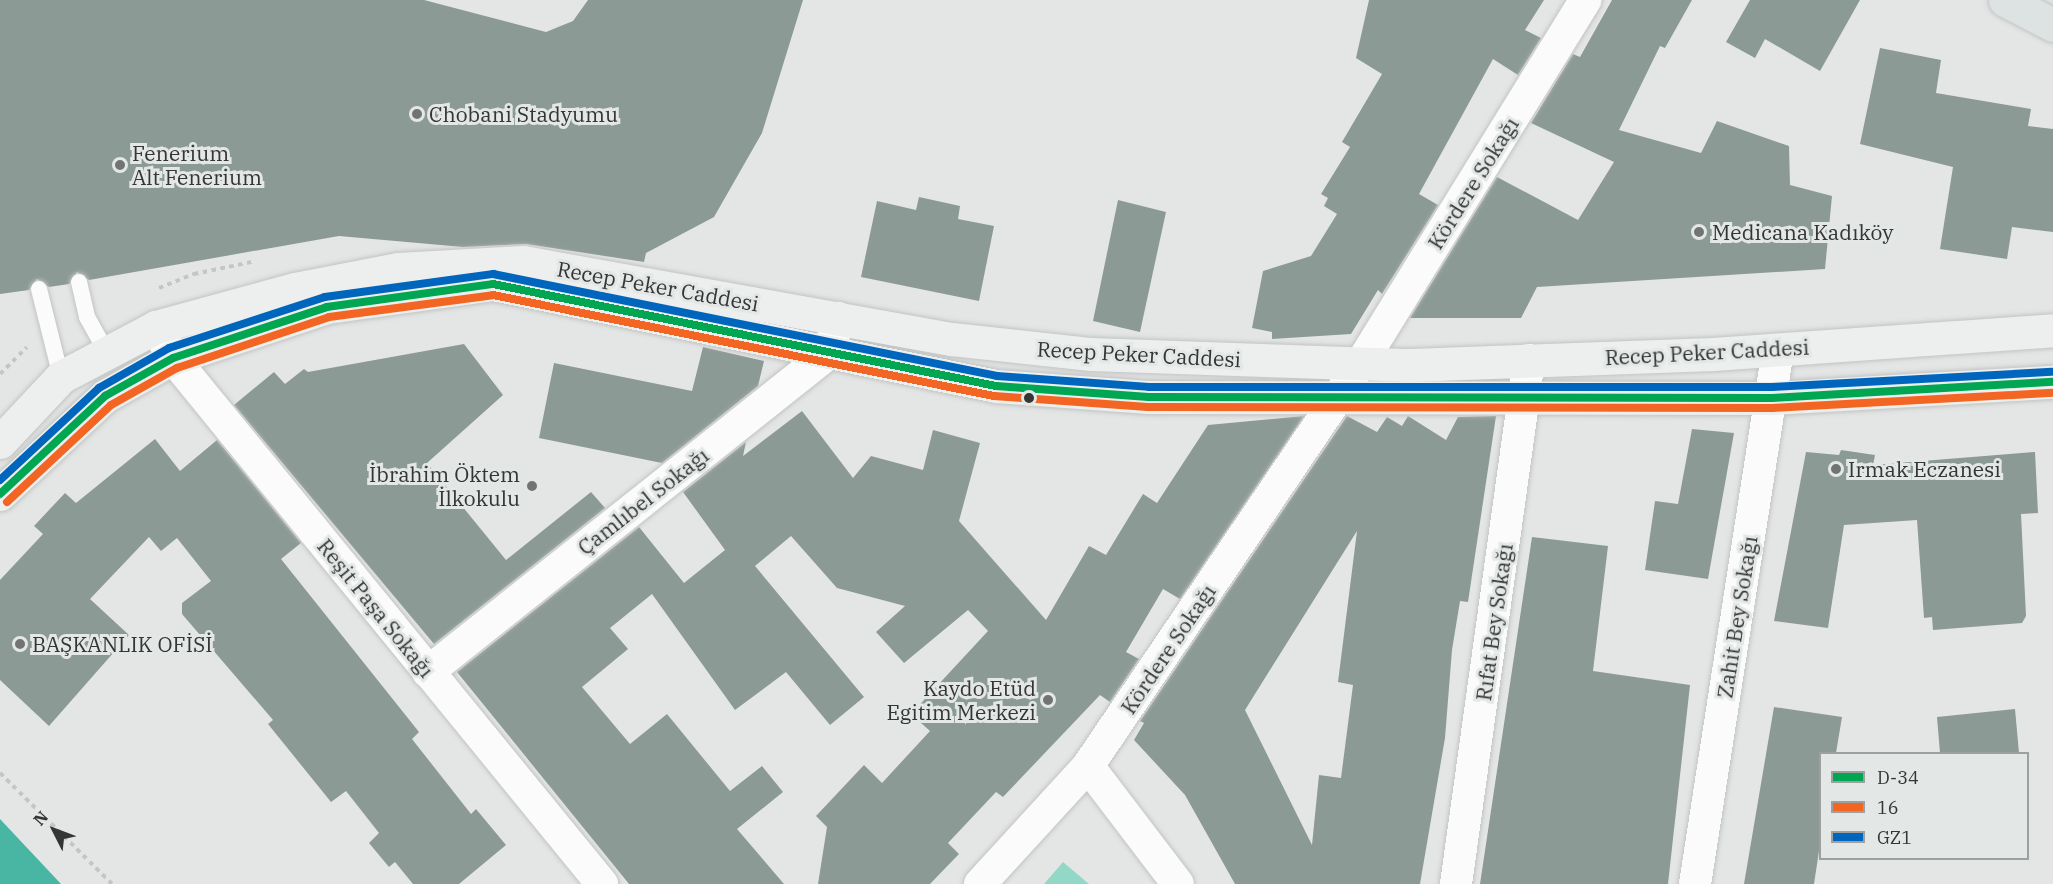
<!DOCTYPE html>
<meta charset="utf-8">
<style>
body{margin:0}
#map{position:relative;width:2053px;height:884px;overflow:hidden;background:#e4e6e5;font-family:"IBM Plex Serif",serif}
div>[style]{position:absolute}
.green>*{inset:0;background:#93d7c7}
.water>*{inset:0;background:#48b6a2}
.building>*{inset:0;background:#8c9a96}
.path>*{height:4px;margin-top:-2px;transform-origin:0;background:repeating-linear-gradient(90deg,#c4c5c5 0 4.5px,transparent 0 9px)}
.roads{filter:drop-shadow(0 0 2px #c2c4c3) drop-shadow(0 0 2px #c2c4c3)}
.lane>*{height:16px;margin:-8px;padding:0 8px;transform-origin:8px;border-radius:8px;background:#fbfbfb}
.street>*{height:32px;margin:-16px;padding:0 16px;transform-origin:16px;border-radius:16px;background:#fbfbfb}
.secondary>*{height:33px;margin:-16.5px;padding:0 16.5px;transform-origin:16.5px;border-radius:16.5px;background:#ecefee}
.primary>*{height:33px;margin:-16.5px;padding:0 16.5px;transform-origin:16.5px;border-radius:16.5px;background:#dce3e2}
.bus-1>*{height:8px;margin:-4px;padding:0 4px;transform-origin:4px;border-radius:4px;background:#00a651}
.bus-2>*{height:8px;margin:-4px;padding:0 4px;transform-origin:4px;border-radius:4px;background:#f26522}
.bus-3>*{height:8px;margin:-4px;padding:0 4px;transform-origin:4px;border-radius:4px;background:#0065bd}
.dots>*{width:16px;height:16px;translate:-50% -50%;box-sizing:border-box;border:3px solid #e3e7e6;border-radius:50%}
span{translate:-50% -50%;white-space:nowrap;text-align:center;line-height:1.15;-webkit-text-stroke:6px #e3e7e6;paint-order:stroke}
.poi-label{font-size:21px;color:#343535}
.left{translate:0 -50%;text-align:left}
.right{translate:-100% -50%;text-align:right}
.street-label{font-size:21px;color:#343535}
.legend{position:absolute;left:1819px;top:752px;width:210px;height:108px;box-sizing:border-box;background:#e3e7e6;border:2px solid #9da09f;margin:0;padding:8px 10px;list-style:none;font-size:18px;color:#343535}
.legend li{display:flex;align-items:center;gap:12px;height:30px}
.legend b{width:30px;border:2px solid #9da09f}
.north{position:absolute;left:24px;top:800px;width:60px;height:60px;-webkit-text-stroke:4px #e3e7e6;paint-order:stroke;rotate:312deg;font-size:16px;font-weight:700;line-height:24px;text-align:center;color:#343535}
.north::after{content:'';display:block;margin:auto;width:21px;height:27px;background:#343535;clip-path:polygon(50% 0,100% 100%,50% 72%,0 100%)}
</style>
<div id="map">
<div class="green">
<i style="clip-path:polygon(1063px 862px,1089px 884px,1044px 884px)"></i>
</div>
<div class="water">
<i style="clip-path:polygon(0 819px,61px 884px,0 884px)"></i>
</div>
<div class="building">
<i style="clip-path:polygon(0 0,424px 0,546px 32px,573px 21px,588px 0,803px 0,762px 133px,714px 217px,646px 253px,644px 262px,526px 244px,463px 247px,339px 236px,89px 280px,77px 272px,69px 284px,49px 287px,37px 279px,29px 290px,0 294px)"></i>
<i style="clip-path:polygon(1369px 0,1544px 0,1525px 30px,1541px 38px,1518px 75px,1493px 59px,1419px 194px,1438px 205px,1382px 294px,1378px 290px,1351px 334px,1272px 339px,1272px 332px,1252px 328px,1263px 271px,1311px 256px,1337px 214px,1324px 206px,1328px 198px,1321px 194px,1350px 147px,1342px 142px,1382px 74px,1356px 58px)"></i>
<i style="clip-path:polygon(1612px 0,1692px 0,1665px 48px,1660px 46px,1619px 130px,1701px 153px,1717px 121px,1789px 146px,1790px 185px,1832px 196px,1825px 269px,1537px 287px,1521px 318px,1410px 318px,1497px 177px,1578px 220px,1614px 162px,1531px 123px,1573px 54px,1580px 57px)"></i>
<i style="clip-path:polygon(1750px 0,1860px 0,1820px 71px,1765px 39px,1755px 58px,1726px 42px)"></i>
<i style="clip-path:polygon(1880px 48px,1941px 60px,1936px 93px,2031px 109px,2028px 126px,2053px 129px,2053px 232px,2012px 227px,2007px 259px,1940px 249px,1953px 167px,1860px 144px)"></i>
<i style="clip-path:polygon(919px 197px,960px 206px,958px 219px,994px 226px,979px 301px,861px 277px,877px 201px,916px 210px)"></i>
<i style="clip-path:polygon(1118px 200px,1166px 212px,1140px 332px,1093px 321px)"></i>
<i style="clip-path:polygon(464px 344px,503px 395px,427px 463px,506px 560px,591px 492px,605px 508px,434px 644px,234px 405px,274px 372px,285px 384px,304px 369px,308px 372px)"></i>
<i style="clip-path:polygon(703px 347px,764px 361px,758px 386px,662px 463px,539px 438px,554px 363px,692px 391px)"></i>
<i style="clip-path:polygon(802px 411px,853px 478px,871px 456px,923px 470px,933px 430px,980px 443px,959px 521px,1046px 620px,1089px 546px,1106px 555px,1143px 494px,1157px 503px,1208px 425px,1304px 416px,1180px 599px,1163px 589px,1126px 652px,1139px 659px,1110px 702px,1100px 695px,1003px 797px,996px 792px,948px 843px,959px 854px,930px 884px,818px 884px,827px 827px,816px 816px,864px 765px,882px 783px,930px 731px,911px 714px,988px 631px,968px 610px,904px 663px,876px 632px,905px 606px,837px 588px,791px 536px,755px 566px,864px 697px,830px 725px,786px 672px,735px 710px,652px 594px,610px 628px,628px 649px,582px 687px,630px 744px,667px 714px,730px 791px,762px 766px,783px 792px,737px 829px,784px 884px,629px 884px,457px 672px,639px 527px,684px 583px,725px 550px,683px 492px,746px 442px,743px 456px)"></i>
<i style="clip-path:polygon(evenodd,1347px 416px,1377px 432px,1387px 417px,1402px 426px,1408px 416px,1446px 440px,1458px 417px,1496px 416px,1468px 602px,1460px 601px,1452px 650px,1445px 738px,1420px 884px,1235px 884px,1185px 795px,1134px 740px,1144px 723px,1140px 721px,1347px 416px,1357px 531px,1338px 682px,1353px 685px,1341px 778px,1319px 775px,1312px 845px,1245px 710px,1357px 531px)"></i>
<i style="clip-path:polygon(1692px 429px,1734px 433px,1708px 579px,1645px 570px,1655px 501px,1678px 504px)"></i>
<i style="clip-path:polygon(155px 439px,180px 471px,217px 440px,301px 543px,281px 559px,419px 732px,412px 739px,471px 814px,476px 809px,506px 845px,459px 884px,413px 884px,395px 862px,389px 867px,369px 843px,379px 833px,346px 791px,331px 802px,268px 724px,273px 720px,182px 614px,182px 603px,211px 581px,177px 538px,161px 551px,149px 537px,90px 599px,129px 635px,49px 726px,0 680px,0 580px,43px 534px,34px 526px,65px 493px,76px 503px)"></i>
<i style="clip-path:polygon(1841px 450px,1875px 455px,1873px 465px,2035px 452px,2038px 513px,2021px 514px,2026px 616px,2022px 623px,1933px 630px,1932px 617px,1924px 618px,1917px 520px,1844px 525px,1828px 628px,1774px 621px,1806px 452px,1839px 455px)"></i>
<i style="clip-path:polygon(1532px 537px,1608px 546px,1593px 671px,1690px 685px,1668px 884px,1480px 884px)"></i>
<i style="clip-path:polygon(1774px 707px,1842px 717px,1836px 753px,1821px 753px,1821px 838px,1814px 884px,1744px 884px)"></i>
<i style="clip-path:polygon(2015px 709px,2019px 753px,1940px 753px,1937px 717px)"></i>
</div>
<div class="path">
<i style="left:159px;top:288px;width:38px;rotate:-22deg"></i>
<i style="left:194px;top:274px;width:63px;rotate:-11.8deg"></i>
<i style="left:0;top:374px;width:38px;rotate:-45deg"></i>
<i style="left:0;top:773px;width:158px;rotate:44.7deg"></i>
</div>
<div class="roads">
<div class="lane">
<i style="left:79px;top:282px;width:36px;rotate:77deg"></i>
<i style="left:87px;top:317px;width:39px;rotate:61deg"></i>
<i style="left:39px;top:289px;width:91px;rotate:76deg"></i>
</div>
<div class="street">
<i style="left:156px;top:327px;width:35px;rotate:61deg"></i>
<i style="left:173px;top:358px;width:679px;rotate:50.8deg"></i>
<i style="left:428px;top:672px;width:514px;rotate:-38.52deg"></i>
<i style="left:830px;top:352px;width:35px;rotate:-77deg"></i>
<i style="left:1088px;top:766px;width:148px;rotate:52.7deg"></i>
<i style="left:980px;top:884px;width:160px;rotate:-47.5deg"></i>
<i style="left:1088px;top:766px;width:485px;rotate:-55.9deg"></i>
<i style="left:1360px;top:365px;width:429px;rotate:-58.3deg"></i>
<i style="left:1456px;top:884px;width:529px;rotate:-82.07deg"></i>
<i style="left:1695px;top:884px;width:540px;rotate:-81.17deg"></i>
</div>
<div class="secondary">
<i style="left:0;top:442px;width:89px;rotate:-46.8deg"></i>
<i style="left:61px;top:377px;width:107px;rotate:-27.8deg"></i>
<i style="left:156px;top:327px;width:144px;rotate:-15.3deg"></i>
<i style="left:295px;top:289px;width:105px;rotate:-11deg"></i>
<i style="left:398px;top:269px;width:125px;rotate:-3.2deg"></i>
<i style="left:523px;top:262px;width:436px;rotate:10.2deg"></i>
<i style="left:952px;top:339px;width:140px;rotate:6.2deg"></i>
<i style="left:1091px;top:354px;width:319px;rotate:2deg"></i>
<i style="left:1410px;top:365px;width:303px;rotate:-2.1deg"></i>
<i style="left:1713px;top:354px;width:341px;rotate:-4deg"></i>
<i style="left:0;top:494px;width:144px;rotate:-43deg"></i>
<i style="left:105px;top:396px;width:78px;rotate:-29.2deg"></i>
<i style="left:173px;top:358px;width:162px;rotate:-18.3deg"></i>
<i style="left:327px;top:307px;width:168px;rotate:-7.9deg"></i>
<i style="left:493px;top:284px;width:513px;rotate:11.46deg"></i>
<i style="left:996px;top:386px;width:153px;rotate:4.1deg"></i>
<i style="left:1149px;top:397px;width:623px;rotate:0.09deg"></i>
<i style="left:1772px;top:398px;width:281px;rotate:-3.3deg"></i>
</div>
<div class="primary">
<i style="left:2005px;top:0;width:54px;rotate:27.5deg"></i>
</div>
</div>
<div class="bus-1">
<i style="left:0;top:494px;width:144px;rotate:-43deg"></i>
<i style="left:105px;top:396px;width:78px;rotate:-29.2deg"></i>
<i style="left:173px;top:358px;width:162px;rotate:-18.3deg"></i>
<i style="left:327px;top:307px;width:168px;rotate:-7.9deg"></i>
<i style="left:493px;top:284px;width:513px;rotate:11.46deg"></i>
<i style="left:996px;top:386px;width:153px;rotate:4.1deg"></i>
<i style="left:1149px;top:397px;width:623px;rotate:0.09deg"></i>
<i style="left:1772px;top:398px;width:281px;rotate:-3.3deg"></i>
</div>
<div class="bus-2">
<i style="left:7px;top:502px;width:142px;rotate:-43deg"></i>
<i style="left:111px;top:405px;width:76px;rotate:-29.3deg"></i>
<i style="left:177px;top:368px;width:160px;rotate:-18.5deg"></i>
<i style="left:329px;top:317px;width:165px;rotate:-7.6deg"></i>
<i style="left:493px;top:295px;width:511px;rotate:11.4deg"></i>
<i style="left:994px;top:396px;width:154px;rotate:4.1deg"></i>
<i style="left:1148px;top:407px;width:624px;rotate:0.09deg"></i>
<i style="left:1772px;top:408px;width:281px;rotate:-3.1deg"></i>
</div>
<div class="bus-3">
<i style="left:0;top:480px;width:135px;rotate:-42.9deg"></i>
<i style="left:99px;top:388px;width:81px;rotate:-29.7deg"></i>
<i style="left:169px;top:348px;width:164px;rotate:-18.1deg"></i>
<i style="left:325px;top:297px;width:170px;rotate:-7.8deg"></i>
<i style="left:493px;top:274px;width:514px;rotate:11.44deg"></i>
<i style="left:997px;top:376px;width:152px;rotate:4.1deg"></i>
<i style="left:1149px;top:387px;width:623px"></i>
<i style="left:1772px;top:387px;width:280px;rotate:-3.1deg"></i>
</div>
<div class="dots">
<i style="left:417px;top:114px;background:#727373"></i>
<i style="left:120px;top:165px;background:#727373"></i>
<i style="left:1699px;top:232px;background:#727373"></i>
<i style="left:1029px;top:398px;background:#343535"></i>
<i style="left:1836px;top:469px;background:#727373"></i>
<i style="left:532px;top:486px;background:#727373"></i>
<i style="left:20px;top:644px;background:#727373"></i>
<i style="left:1048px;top:700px;background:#727373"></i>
</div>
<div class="poi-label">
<span class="left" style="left:429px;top:114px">Chobani Stadyumu</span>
<span class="left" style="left:132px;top:165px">Fenerium<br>Alt Fenerium</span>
<span class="left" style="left:1712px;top:232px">Medicana Kadıköy</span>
<span class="left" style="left:1848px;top:469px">Irmak Eczanesi</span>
<span class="right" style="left:520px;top:486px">İbrahim Öktem<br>İlkokulu</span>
<span class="left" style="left:32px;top:644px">BAŞKANLIK OFİSİ</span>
<span class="right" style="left:1036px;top:700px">Kaydo Etüd<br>Egitim Merkezi</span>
</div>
<div class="street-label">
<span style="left:1473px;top:183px;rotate:-58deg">Kördere Sokağı</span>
<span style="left:658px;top:286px;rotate:10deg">Recep Peker Caddesi</span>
<span style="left:1707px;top:352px;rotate:-3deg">Recep Peker Caddesi</span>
<span style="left:1139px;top:354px;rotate:3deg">Recep Peker Caddesi</span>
<span style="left:643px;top:501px;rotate:-38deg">Çamlıbel Sokağı</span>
<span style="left:376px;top:608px;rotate:51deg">Reşit Paşa Sokağı</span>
<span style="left:1737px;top:617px;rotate:-81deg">Zahit Bey Sokağı</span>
<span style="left:1494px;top:622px;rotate:-82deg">Rıfat Bey Sokağı</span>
<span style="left:1168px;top:649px;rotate:-56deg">Kördere Sokağı</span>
</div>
<ul class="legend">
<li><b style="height:8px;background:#00a651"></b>D-34</li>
<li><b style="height:8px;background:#f26522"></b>16</li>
<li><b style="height:8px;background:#0065bd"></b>GZ1</li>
</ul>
<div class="north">N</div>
</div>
